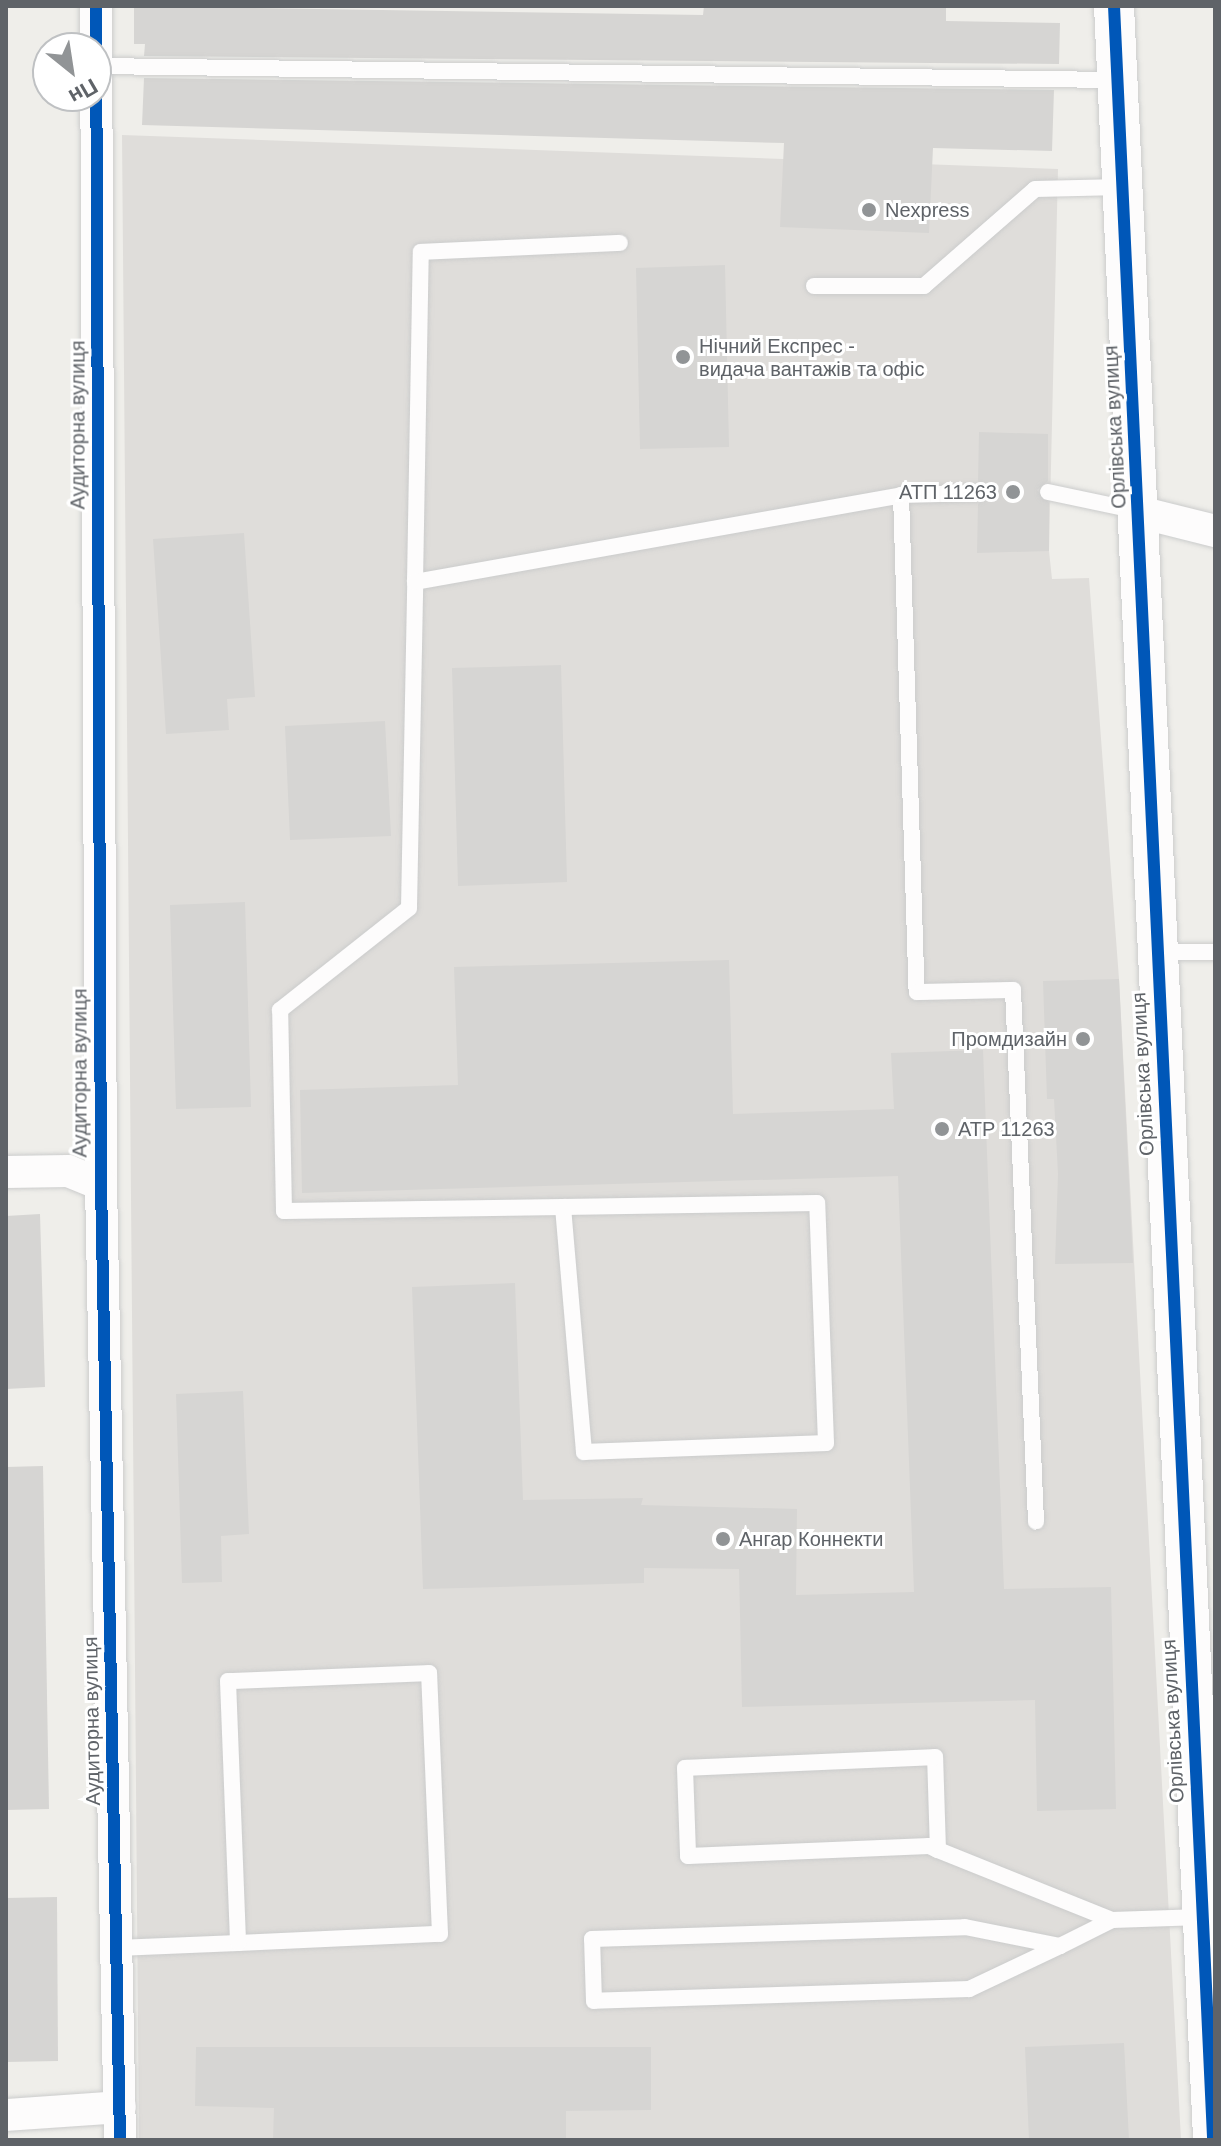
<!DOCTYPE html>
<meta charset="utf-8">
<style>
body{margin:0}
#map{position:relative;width:1221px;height:2146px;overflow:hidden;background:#efeeea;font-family:Arial,sans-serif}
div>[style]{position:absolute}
.industrial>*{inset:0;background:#dfddda}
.building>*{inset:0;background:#d6d5d3}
.roads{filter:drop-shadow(0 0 2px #cbcccc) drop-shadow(0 0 2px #cbcccc)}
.service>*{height:16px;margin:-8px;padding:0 8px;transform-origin:8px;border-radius:8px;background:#fdfcfc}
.minor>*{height:32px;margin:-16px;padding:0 16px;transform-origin:16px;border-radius:16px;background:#fdfcfc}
.tertiary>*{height:40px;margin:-20px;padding:0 20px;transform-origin:20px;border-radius:20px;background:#fdfcfc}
.cycleway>*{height:12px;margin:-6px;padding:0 6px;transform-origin:6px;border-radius:6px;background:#0057b8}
.dots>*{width:22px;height:22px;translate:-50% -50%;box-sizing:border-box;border:4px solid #fff;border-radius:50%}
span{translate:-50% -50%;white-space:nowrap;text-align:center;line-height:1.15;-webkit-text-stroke:6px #fff;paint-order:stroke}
.poi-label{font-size:20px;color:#5f6368}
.left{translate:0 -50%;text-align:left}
.right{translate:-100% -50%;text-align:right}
.street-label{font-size:20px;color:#5f6368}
.frame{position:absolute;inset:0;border:8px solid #5f6368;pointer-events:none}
.north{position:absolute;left:32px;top:32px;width:80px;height:80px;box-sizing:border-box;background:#fff;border:2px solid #bfc1c3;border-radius:50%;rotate:150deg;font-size:22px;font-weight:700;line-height:32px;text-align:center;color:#5f6368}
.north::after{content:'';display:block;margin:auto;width:28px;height:36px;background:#919496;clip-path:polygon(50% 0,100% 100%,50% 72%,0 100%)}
</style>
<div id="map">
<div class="industrial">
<i style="clip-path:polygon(122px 135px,1058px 169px,1049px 551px,1052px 579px,1089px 578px,1119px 979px,1181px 2140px,139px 2140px)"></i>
</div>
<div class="building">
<i style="clip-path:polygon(134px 6px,703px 15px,704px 6px,946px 6px,946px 21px,1060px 23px,1059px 64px,144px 56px,145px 44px,134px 44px)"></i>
<i style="clip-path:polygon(144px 78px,1054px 90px,1052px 151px,933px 148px,929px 233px,780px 227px,784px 143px,142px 125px)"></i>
<i style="clip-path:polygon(725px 265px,729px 447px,640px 449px,636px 268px)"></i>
<i style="clip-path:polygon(979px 432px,1048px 434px,1048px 481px,1037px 490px,1049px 503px,1049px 551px,977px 553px,978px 504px,989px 494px,978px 482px)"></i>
<i style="clip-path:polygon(244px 533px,255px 697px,227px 699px,229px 730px,166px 734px,153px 539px)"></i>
<i style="clip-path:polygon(561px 665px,567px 882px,458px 886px,452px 668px)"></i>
<i style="clip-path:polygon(385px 721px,391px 836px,290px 840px,285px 726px)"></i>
<i style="clip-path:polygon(245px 902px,251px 1107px,176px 1109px,170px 905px)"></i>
<i style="clip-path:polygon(729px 960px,733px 1114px,894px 1109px,891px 1053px,983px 1050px,1004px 1589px,1111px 1587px,1116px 1809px,1037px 1811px,1035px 1700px,742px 1707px,739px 1569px,644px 1568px,644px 1583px,423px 1589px,412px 1287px,515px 1283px,523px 1500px,643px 1498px,641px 1505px,797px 1509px,796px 1595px,914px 1592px,898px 1176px,302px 1193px,300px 1090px,458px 1085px,454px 967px)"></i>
<i style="clip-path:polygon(1119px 979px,1133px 1263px,1055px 1264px,1058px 1174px,1054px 1099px,1047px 1099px,1043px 981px)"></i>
<i style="clip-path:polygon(40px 1214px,45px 1387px,6px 1389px,6px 1216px)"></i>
<i style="clip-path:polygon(243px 1391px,249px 1534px,221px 1536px,222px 1582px,182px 1583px,176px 1394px)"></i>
<i style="clip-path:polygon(43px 1466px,49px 1809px,6px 1810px,6px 1467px)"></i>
<i style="clip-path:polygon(57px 1897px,58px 2061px,6px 2062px,6px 1898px)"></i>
<i style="clip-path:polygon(1124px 2043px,1129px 2140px,1029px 2140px,1025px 2047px)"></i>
<i style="clip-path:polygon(196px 2047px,651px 2047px,651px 2110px,566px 2111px,566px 2140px,273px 2140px,274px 2108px,195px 2106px)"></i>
</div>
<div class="roads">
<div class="service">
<i style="left:97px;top:66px;width:1021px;rotate:0.79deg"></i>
<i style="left:814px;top:286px;width:110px"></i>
<i style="left:924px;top:286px;width:147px;rotate:-41.1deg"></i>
<i style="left:1035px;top:189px;width:87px;rotate:-1.3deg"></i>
<i style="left:1048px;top:492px;width:92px;rotate:11.9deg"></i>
<i style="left:978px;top:493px;width:77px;rotate:178.5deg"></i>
<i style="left:901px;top:495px;width:497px;rotate:88.2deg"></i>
<i style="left:917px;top:992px;width:96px;rotate:-1.2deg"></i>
<i style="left:1013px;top:990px;width:532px;rotate:87.52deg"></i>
<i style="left:415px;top:582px;width:330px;rotate:-89deg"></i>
<i style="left:421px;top:252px;width:199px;rotate:-2.6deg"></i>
<i style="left:1159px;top:952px;width:56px"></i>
<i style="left:563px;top:1207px;width:246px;rotate:85.1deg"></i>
<i style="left:584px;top:1452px;width:242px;rotate:-2.1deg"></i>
<i style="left:826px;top:1443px;width:240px;rotate:-92.1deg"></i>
<i style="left:817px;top:1203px;width:254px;rotate:179.1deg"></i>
<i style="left:563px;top:1207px;width:279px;rotate:179.2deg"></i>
<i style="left:284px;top:1211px;width:201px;rotate:-91.1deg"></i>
<i style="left:280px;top:1010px;width:164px;rotate:-38.3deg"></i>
<i style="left:409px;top:908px;width:326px;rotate:-88.9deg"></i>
<i style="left:415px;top:582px;width:494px;rotate:-10.1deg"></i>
<i style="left:938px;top:1850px;width:93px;rotate:-91.8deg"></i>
<i style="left:935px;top:1757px;width:250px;rotate:177.5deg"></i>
<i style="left:685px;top:1768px;width:88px;rotate:88deg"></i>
<i style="left:688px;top:1856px;width:241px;rotate:-2.4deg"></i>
<i style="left:929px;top:1846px;width:10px;rotate:24deg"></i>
<i style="left:938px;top:1850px;width:188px;rotate:21.9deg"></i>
<i style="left:1060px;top:1946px;width:101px;rotate:154.7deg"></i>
<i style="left:969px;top:1989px;width:375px;rotate:178.2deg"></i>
<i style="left:594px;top:2001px;width:62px;rotate:-91.8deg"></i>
<i style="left:592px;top:1939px;width:373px;rotate:-1.8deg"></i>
<i style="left:965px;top:1927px;width:97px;rotate:11.3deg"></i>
<i style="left:1060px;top:1946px;width:58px;rotate:-26.6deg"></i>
<i style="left:1112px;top:1920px;width:90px;rotate:-1.9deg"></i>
<i style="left:117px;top:1948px;width:121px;rotate:-2.4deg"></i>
<i style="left:238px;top:1943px;width:202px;rotate:-2.6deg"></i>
<i style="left:440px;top:1934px;width:261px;rotate:-92.4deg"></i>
<i style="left:429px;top:1673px;width:201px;rotate:177.7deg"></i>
<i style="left:228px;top:1681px;width:262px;rotate:87.8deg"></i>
</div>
<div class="minor">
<i style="left:96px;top:6px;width:1178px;rotate:89.76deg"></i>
<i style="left:101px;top:1184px;width:956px;rotate:88.86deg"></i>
<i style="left:1139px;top:512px;width:78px;rotate:14deg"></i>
<i style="left:6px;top:1172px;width:62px;rotate:-0.9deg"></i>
<i style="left:68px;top:1171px;width:35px;rotate:22deg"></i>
<i style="left:6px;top:2115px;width:114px;rotate:-4deg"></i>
</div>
<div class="tertiary">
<i style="left:1114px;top:6px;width:2136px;rotate:87.34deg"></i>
</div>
</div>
<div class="cycleway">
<i style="left:96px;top:6px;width:1178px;rotate:89.76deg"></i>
<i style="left:101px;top:1184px;width:956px;rotate:88.86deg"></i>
<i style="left:1114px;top:6px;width:2136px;rotate:87.34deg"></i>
</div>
<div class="dots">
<i style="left:869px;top:210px;background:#919496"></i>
<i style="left:683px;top:357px;background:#919496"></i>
<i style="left:1013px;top:492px;background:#919496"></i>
<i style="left:1083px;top:1039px;background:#919496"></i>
<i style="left:942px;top:1129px;background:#919496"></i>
<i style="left:723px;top:1539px;background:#919496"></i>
</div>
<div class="poi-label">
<span class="left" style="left:885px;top:210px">Nexpress</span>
<span class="left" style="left:699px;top:358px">Нічний Експрес -<br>видача вантажів та офіс</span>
<span class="right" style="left:997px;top:492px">АТП 11263</span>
<span class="right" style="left:1067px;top:1039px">Промдизайн</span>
<span class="left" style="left:958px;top:1129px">ATP 11263</span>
<span class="left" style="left:739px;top:1539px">Ангар Коннекти</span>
</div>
<div class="street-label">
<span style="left:78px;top:425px;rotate:-90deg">Аудиторна вулиця</span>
<span style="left:1115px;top:427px;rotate:-93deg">Орлівська вулиця</span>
<span style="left:80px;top:1073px;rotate:-90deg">Аудиторна вулиця</span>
<span style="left:1143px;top:1074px;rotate:-93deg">Орлівська вулиця</span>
<span style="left:92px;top:1721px;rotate:-91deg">Аудиторна вулиця</span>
<span style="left:1173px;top:1721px;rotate:-93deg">Орлівська вулиця</span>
</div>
<div class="frame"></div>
<div class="north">Пн</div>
</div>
